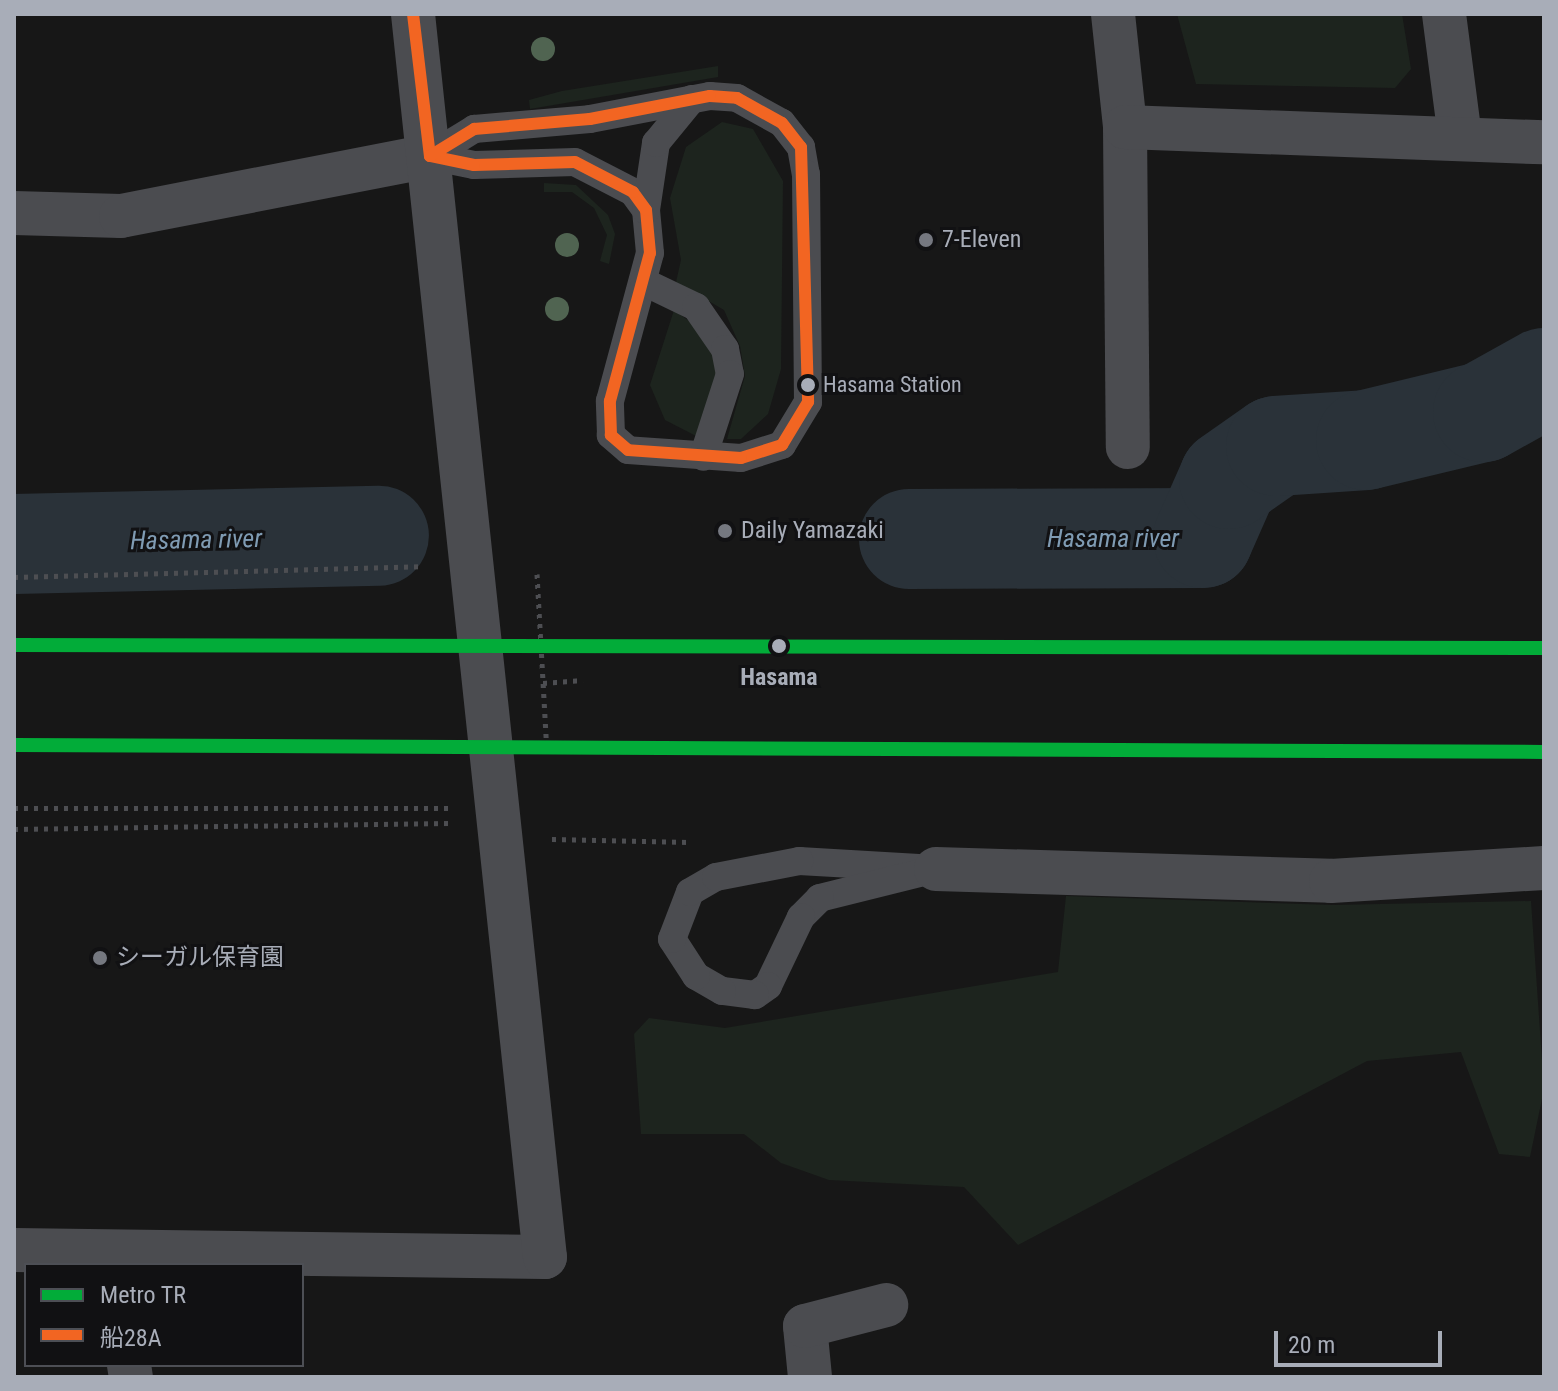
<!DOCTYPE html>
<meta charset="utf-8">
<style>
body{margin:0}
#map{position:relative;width:1558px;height:1391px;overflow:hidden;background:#171717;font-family:"Roboto Condensed","Noto Sans JP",sans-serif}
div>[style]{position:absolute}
.green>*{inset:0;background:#1d241e}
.river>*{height:100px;margin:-50px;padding:0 50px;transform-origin:50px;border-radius:50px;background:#2a3239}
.path>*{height:5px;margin-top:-2.5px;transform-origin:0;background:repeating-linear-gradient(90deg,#4d4e52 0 4px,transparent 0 10px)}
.service>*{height:28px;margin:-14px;padding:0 14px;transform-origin:14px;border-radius:14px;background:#4b4c50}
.minor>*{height:44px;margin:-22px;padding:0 22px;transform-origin:22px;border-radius:22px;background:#4b4c50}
.tertiary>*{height:44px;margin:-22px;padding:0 22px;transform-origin:22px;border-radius:22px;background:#4b4c50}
.bus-1>*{height:12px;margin:-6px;padding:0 6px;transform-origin:6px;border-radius:6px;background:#f26522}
.metro-1>*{height:14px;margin:-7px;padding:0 7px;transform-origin:7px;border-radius:7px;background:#02ac39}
.trees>*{width:24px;height:24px;margin:-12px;border-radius:50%;background:#506451}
.dots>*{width:22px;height:22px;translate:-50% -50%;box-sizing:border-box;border:4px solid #111113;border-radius:50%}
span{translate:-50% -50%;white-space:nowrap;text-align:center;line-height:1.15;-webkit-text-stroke:6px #111113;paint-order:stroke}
.bus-label{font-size:22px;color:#a8adb8}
.left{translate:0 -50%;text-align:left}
.poi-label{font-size:24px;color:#a8adb8}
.stop-label{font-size:24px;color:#a8adb8;font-weight:700}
.water-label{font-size:26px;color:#7f9bb3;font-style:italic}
.frame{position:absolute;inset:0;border:16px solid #a8adb8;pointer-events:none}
.legend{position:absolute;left:24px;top:1263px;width:280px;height:104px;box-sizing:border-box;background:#111113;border:2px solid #4d4f55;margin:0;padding:10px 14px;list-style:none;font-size:24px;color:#a8adb8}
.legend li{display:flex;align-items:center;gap:16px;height:40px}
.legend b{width:40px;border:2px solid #4d4f55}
.scale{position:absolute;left:1274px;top:1331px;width:168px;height:36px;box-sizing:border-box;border:4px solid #a8adb8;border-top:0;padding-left:10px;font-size:24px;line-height:28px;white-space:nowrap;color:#a8adb8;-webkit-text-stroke:6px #111113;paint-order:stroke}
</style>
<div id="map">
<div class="green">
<i style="clip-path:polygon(1177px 14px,1402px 14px,1411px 69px,1395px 88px,1196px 84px)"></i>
<i style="clip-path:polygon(718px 66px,718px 77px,530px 109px,529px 100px,562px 91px)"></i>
<i style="clip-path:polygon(722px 122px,753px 129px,783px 181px,781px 369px,768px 414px,741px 439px,727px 439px,745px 376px,740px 346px,724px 310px,676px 282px,681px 260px,670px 198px,686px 147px)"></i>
<i style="clip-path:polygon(544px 183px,576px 185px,608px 215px,615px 234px,609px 264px,600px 261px,607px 235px,594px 208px,572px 192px,544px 192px)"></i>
<i style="clip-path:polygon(674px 310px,708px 335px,719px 377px,698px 437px,665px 420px,650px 385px)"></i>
<i style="clip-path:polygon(1066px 896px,1333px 905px,1531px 901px,1544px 1089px,1530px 1157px,1499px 1154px,1461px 1052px,1367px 1061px,1018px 1245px,964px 1187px,829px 1180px,781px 1163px,744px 1134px,641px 1134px,634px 1034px,649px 1018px,725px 1028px,1058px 972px)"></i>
</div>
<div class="river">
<i style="left:909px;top:539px;width:294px;rotate:-0.2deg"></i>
<i style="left:1203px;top:538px;width:64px;rotate:-66.2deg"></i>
<i style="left:1229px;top:479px;width:57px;rotate:-35.1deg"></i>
<i style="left:1276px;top:446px;width:90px;rotate:-3.8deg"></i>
<i style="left:1366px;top:440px;width:120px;rotate:-13.5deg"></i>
<i style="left:1483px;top:412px;width:70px;rotate:-29.1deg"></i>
<i style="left:14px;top:544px;width:365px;rotate:-1.3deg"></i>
</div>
<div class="path">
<i style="left:537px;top:574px;width:179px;rotate:86.8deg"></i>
<i style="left:14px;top:577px;width:407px;rotate:-1.5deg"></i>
<i style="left:543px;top:683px;width:40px;rotate:-4.3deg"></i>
<i style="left:14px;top:808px;width:434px"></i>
<i style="left:14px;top:829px;width:435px;rotate:-0.8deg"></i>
<i style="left:552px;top:839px;width:137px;rotate:1.3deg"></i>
</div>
<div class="service">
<i style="left:710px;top:96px;width:27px;rotate:4deg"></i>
<i style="left:737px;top:98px;width:51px;rotate:29.1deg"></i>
<i style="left:782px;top:123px;width:31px;rotate:52deg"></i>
<i style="left:801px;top:147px;width:27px;rotate:80deg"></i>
<i style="left:806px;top:174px;width:228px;rotate:89.5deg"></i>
<i style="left:808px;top:402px;width:50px;rotate:121.2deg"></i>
<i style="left:782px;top:445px;width:43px;rotate:162.4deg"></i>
<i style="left:741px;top:458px;width:113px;rotate:-176deg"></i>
<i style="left:628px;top:450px;width:23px;rotate:-139deg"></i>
<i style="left:611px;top:435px;width:34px;rotate:-92deg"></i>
<i style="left:610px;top:401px;width:153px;rotate:-74.9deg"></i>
<i style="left:650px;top:253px;width:43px;rotate:-95.3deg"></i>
<i style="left:646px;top:210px;width:22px;rotate:-126deg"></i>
<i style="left:633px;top:192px;width:65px;rotate:-152.7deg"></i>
<i style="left:575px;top:162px;width:101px;rotate:178.3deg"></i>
<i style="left:474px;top:165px;width:45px;rotate:-168.4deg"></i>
<i style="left:430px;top:156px;width:52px;rotate:-31.5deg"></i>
<i style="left:474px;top:129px;width:116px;rotate:-4.9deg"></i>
<i style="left:590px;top:119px;width:122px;rotate:-10.9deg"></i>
<i style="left:646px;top:210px;width:68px;rotate:-81.5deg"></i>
<i style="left:656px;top:143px;width:57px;rotate:-50.7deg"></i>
<i style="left:644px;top:282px;width:58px;rotate:25.7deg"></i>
<i style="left:696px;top:307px;width:51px;rotate:55.4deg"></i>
<i style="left:725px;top:349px;width:25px;rotate:79deg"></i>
<i style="left:730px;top:374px;width:87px;rotate:108deg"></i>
<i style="left:799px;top:861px;width:137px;rotate:3.3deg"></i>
<i style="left:936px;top:869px;width:120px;rotate:166deg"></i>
<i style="left:820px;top:898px;width:27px;rotate:135deg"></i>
<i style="left:801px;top:917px;width:76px;rotate:115.6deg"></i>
<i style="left:768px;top:986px;width:16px;rotate:145deg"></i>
<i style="left:755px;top:995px;width:33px;rotate:-173deg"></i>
<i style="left:722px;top:991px;width:30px;rotate:-150deg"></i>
<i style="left:696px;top:976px;width:44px;rotate:-123deg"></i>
<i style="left:672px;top:939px;width:50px;rotate:-69deg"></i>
<i style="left:690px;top:892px;width:30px;rotate:-30deg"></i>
<i style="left:716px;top:877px;width:85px;rotate:-10.9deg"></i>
</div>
<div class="minor">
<i style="left:1444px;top:14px;width:125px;rotate:82.6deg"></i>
<i style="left:1125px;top:127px;width:320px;rotate:89.5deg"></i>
<i style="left:14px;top:213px;width:107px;rotate:1.6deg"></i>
<i style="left:121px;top:216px;width:315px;rotate:-11deg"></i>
<i style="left:936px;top:869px;width:395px;rotate:1.7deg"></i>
<i style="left:1331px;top:881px;width:213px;rotate:-3.5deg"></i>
<i style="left:14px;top:1250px;width:531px;rotate:0.76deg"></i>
<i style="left:129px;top:1365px;width:12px;rotate:81deg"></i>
<i style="left:810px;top:1377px;width:51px;rotate:-95.6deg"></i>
<i style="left:805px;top:1326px;width:84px;rotate:-14.5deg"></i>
</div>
<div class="tertiary">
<i style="left:413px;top:14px;width:1250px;rotate:83.94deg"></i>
<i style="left:1113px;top:14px;width:114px;rotate:83.9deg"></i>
<i style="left:1125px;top:127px;width:419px;rotate:2.1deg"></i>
</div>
<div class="bus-1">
<i style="left:413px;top:14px;width:143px;rotate:83.2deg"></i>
<i style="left:710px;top:96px;width:27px;rotate:4deg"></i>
<i style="left:737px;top:98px;width:51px;rotate:29.1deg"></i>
<i style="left:782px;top:123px;width:31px;rotate:52deg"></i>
<i style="left:801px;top:147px;width:255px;rotate:88.4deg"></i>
<i style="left:808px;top:402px;width:50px;rotate:121.2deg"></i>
<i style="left:782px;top:445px;width:43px;rotate:162.4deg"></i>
<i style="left:741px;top:458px;width:113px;rotate:-176deg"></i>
<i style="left:628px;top:450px;width:23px;rotate:-139deg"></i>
<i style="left:611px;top:435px;width:34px;rotate:-92deg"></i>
<i style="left:610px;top:401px;width:153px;rotate:-74.9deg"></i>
<i style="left:650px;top:253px;width:43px;rotate:-95.3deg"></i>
<i style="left:646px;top:210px;width:22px;rotate:-126deg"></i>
<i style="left:633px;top:192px;width:65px;rotate:-152.7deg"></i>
<i style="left:575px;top:162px;width:101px;rotate:178.3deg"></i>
<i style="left:474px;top:165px;width:45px;rotate:-168.4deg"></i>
<i style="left:430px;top:156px;width:52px;rotate:-31.5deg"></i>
<i style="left:474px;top:129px;width:116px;rotate:-4.9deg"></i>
<i style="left:590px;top:119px;width:122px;rotate:-10.9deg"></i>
</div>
<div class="metro-1">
<i style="left:14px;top:645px;width:1530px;rotate:0.11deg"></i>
<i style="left:14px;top:745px;width:1530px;rotate:0.26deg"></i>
</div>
<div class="trees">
<i style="left:543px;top:49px"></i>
<i style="left:567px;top:245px"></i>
<i style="left:557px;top:309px"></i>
</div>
<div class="dots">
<i style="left:926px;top:240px;background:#757880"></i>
<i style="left:808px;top:385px;background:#a8adb8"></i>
<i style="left:725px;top:531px;background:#757880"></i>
<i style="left:779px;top:646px;background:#a8adb8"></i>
<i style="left:100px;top:958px;background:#757880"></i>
</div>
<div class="bus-label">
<span class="left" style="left:823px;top:385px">Hasama Station</span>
</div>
<div class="poi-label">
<span class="left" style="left:942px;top:240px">7-Eleven</span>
<span class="left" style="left:741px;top:531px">Daily Yamazaki</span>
<span class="left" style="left:116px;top:958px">シーガル保育園</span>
</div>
<div class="stop-label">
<span style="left:779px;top:678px">Hasama</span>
</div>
<div class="water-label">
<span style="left:1113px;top:539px">Hasama river</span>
<span style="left:196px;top:540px;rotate:-1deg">Hasama river</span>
</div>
<div class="frame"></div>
<ul class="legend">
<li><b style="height:10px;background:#02ac39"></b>Metro TR</li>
<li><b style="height:10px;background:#f26522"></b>船28A</li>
</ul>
<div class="scale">20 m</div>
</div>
